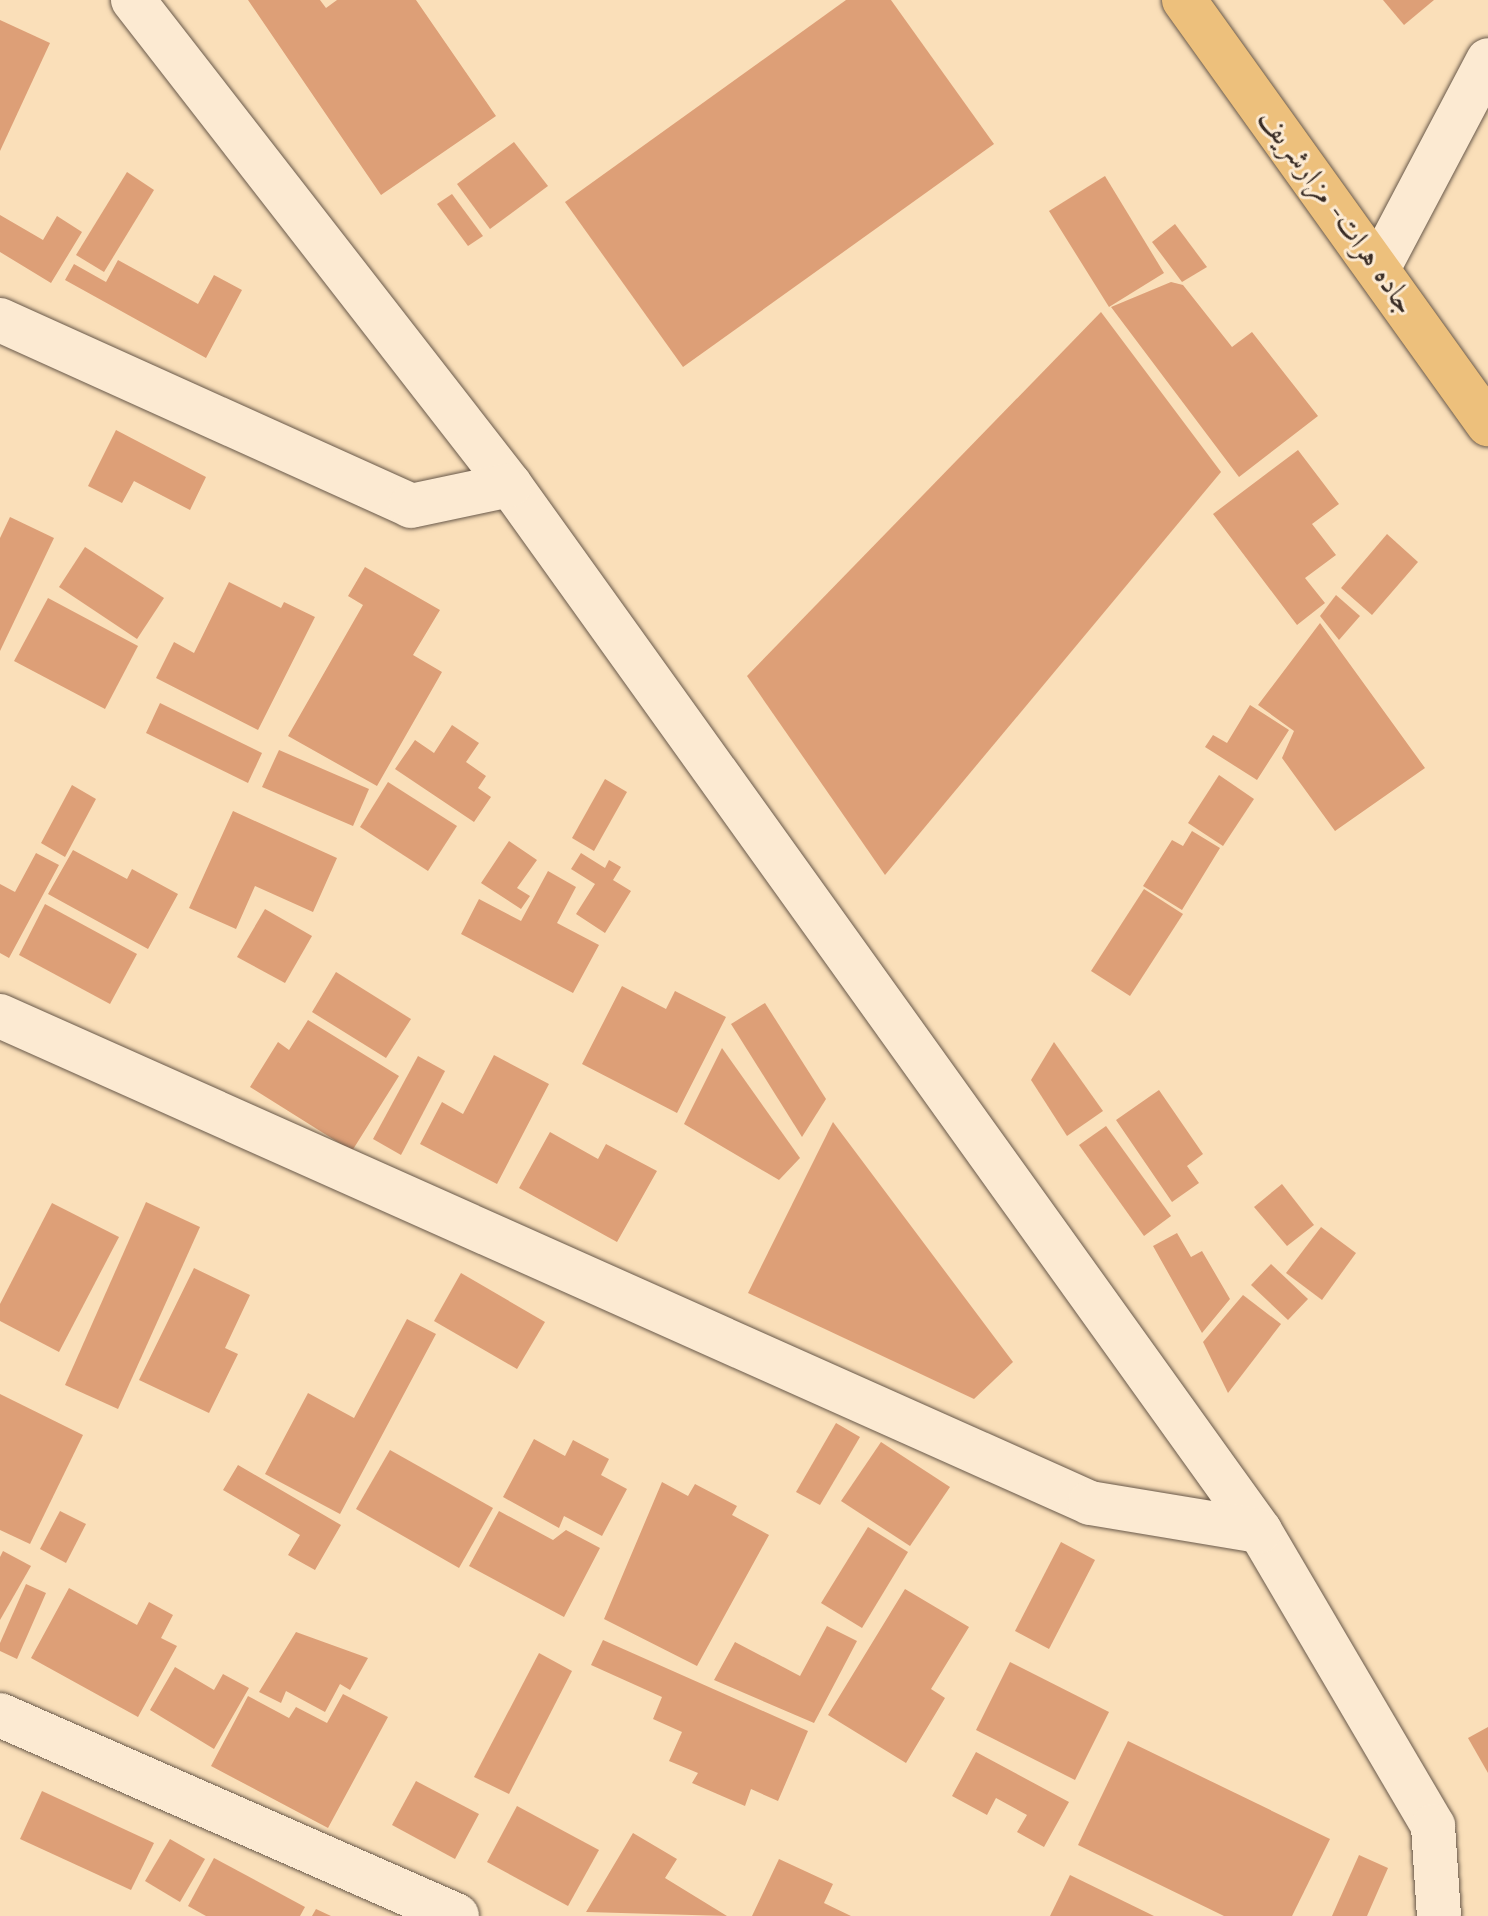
<!DOCTYPE html>
<meta charset="utf-8">
<style>
body{margin:0}
#map{position:relative;width:1488px;height:1916px;overflow:hidden;background:#fadfb9;font-family:"Old Standard TT",Amiri,serif}
div>[style]{position:absolute}
.building>*{inset:0;background:#dd9f77}
.roads{filter:drop-shadow(0 0 2px #69594a) drop-shadow(0 0 2px #69594a)}
.minor>*{height:44px;margin:-22px;padding:0 22px;transform-origin:22px;border-radius:22px;background:#fcead2}
.highway>*{height:44px;margin:-22px;padding:0 22px;transform-origin:22px;border-radius:22px;background:#edc07c}
span{translate:-50% -50%;white-space:nowrap;text-align:center;line-height:1.15;-webkit-text-stroke:6px #fcead2;paint-order:stroke}
.street-label{font-size:30px;color:#392c25}
</style>
<div id="map">
<div class="building">
<i style="clip-path:polygon(248px 0,320px 0,326px 8px,337px 0,416px 0,496px 116px,381px 195px)"></i>
<i style="clip-path:polygon(846px 0,891px 0,994px 144px,683px 367px,565px 202px)"></i>
<i style="clip-path:polygon(1383px 0,1434px 0,1404px 25px)"></i>
<i style="clip-path:polygon(0 20px,50px 43px,0 151px)"></i>
<i style="clip-path:polygon(514px 142px,548px 186px,490px 229px,457px 184px)"></i>
<i style="clip-path:polygon(127px 172px,154px 190px,104px 272px,76px 255px)"></i>
<i style="clip-path:polygon(1105px 176px,1164px 273px,1109px 307px,1049px 211px)"></i>
<i style="clip-path:polygon(452px 194px,483px 236px,468px 246px,437px 204px)"></i>
<i style="clip-path:polygon(0 215px,43px 240px,57px 216px,82px 232px,51px 283px,0 252px)"></i>
<i style="clip-path:polygon(1175px 224px,1207px 267px,1182px 282px,1152px 242px)"></i>
<i style="clip-path:polygon(118px 260px,198px 304px,214px 275px,242px 290px,206px 358px,65px 280px,74px 264px,106px 282px)"></i>
<i style="clip-path:polygon(1171px 282px,1183px 285px,1232px 347px,1252px 332px,1318px 416px,1239px 477px,1111px 307px)"></i>
<i style="clip-path:polygon(1101px 312px,1221px 472px,885px 875px,747px 676px)"></i>
<i style="clip-path:polygon(116px 430px,206px 477px,190px 510px,134px 481px,122px 503px,88px 486px)"></i>
<i style="clip-path:polygon(1298px 450px,1339px 504px,1312px 524px,1336px 555px,1305px 578px,1325px 603px,1297px 625px,1213px 514px)"></i>
<i style="clip-path:polygon(10px 517px,54px 538px,0 651px,0 538px)"></i>
<i style="clip-path:polygon(1387px 534px,1418px 562px,1372px 615px,1341px 588px)"></i>
<i style="clip-path:polygon(85px 547px,164px 598px,137px 639px,59px 587px)"></i>
<i style="clip-path:polygon(365px 567px,440px 610px,413px 655px,442px 672px,377px 786px,288px 736px,363px 605px,348px 596px)"></i>
<i style="clip-path:polygon(229px 582px,281px 608px,284px 602px,315px 617px,258px 730px,156px 678px,174px 642px,194px 653px)"></i>
<i style="clip-path:polygon(1336px 595px,1360px 616px,1339px 640px,1320px 616px)"></i>
<i style="clip-path:polygon(48px 598px,138px 646px,105px 709px,14px 661px)"></i>
<i style="clip-path:polygon(1320px 623px,1425px 768px,1335px 831px,1282px 758px,1294px 731px,1258px 705px)"></i>
<i style="clip-path:polygon(160px 703px,262px 753px,248px 783px,146px 733px)"></i>
<i style="clip-path:polygon(1250px 705px,1289px 730px,1257px 780px,1205px 747px,1213px 735px,1227px 743px)"></i>
<i style="clip-path:polygon(452px 725px,479px 743px,466px 762px,486px 776px,478px 788px,491px 797px,474px 822px,395px 769px,415px 740px,434px 753px)"></i>
<i style="clip-path:polygon(279px 750px,369px 789px,353px 826px,262px 787px)"></i>
<i style="clip-path:polygon(1219px 775px,1254px 799px,1223px 846px,1188px 823px)"></i>
<i style="clip-path:polygon(605px 779px,627px 792px,594px 851px,572px 838px)"></i>
<i style="clip-path:polygon(388px 782px,457px 826px,428px 871px,360px 827px)"></i>
<i style="clip-path:polygon(72px 785px,96px 799px,65px 857px,41px 843px)"></i>
<i style="clip-path:polygon(233px 811px,337px 858px,313px 912px,255px 886px,236px 929px,189px 908px)"></i>
<i style="clip-path:polygon(1192px 831px,1220px 848px,1182px 910px,1143px 886px,1172px 840px,1183px 846px)"></i>
<i style="clip-path:polygon(509px 841px,537px 860px,517px 888px,530px 896px,521px 909px,481px 883px)"></i>
<i style="clip-path:polygon(73px 850px,127px 879px,132px 869px,178px 894px,148px 949px,48px 894px)"></i>
<i style="clip-path:polygon(36px 853px,59px 865px,9px 958px,0 953px,0 884px,15px 892px)"></i>
<i style="clip-path:polygon(581px 853px,605px 868px,609px 860px,621px 867px,613px 880px,631px 891px,605px 933px,576px 914px,595px 884px,571px 869px)"></i>
<i style="clip-path:polygon(548px 871px,576px 887px,557px 923px,599px 945px,573px 993px,461px 934px,479px 899px,521px 921px)"></i>
<i style="clip-path:polygon(1144px 889px,1183px 914px,1130px 996px,1091px 971px)"></i>
<i style="clip-path:polygon(45px 904px,137px 954px,110px 1004px,19px 955px)"></i>
<i style="clip-path:polygon(265px 909px,312px 936px,285px 983px,237px 957px)"></i>
<i style="clip-path:polygon(336px 972px,411px 1019px,386px 1058px,312px 1012px)"></i>
<i style="clip-path:polygon(622px 986px,666px 1009px,675px 991px,726px 1017px,677px 1113px,582px 1064px)"></i>
<i style="clip-path:polygon(765px 1003px,826px 1099px,802px 1137px,731px 1024px)"></i>
<i style="clip-path:polygon(308px 1020px,399px 1076px,352px 1151px,250px 1087px,278px 1042px,289px 1050px)"></i>
<i style="clip-path:polygon(1054px 1042px,1103px 1111px,1067px 1136px,1031px 1080px)"></i>
<i style="clip-path:polygon(722px 1048px,800px 1158px,779px 1180px,684px 1124px)"></i>
<i style="clip-path:polygon(494px 1055px,549px 1084px,497px 1184px,420px 1144px,442px 1102px,463px 1114px)"></i>
<i style="clip-path:polygon(418px 1056px,445px 1071px,401px 1155px,373px 1139px)"></i>
<i style="clip-path:polygon(1159px 1090px,1203px 1154px,1187px 1166px,1199px 1183px,1172px 1202px,1116px 1120px)"></i>
<i style="clip-path:polygon(833px 1122px,1013px 1362px,974px 1399px,748px 1293px)"></i>
<i style="clip-path:polygon(1106px 1126px,1171px 1216px,1144px 1236px,1079px 1145px)"></i>
<i style="clip-path:polygon(550px 1132px,598px 1159px,606px 1144px,657px 1171px,617px 1242px,519px 1188px)"></i>
<i style="clip-path:polygon(1282px 1184px,1314px 1225px,1287px 1246px,1254px 1207px)"></i>
<i style="clip-path:polygon(146px 1202px,200px 1227px,118px 1409px,65px 1385px)"></i>
<i style="clip-path:polygon(52px 1203px,119px 1237px,59px 1352px,0 1321px,0 1304px)"></i>
<i style="clip-path:polygon(1321px 1227px,1356px 1253px,1322px 1300px,1286px 1273px)"></i>
<i style="clip-path:polygon(1177px 1233px,1191px 1257px,1202px 1251px,1230px 1299px,1202px 1333px,1153px 1246px)"></i>
<i style="clip-path:polygon(1271px 1264px,1308px 1299px,1288px 1320px,1251px 1285px)"></i>
<i style="clip-path:polygon(194px 1268px,250px 1295px,225px 1348px,238px 1354px,209px 1413px,139px 1380px)"></i>
<i style="clip-path:polygon(461px 1273px,545px 1322px,517px 1369px,434px 1321px)"></i>
<i style="clip-path:polygon(1243px 1295px,1281px 1324px,1228px 1393px,1203px 1342px)"></i>
<i style="clip-path:polygon(407px 1319px,436px 1334px,340px 1514px,265px 1474px,308px 1393px,354px 1418px)"></i>
<i style="clip-path:polygon(0 1394px,83px 1435px,30px 1544px,0 1530px)"></i>
<i style="clip-path:polygon(836px 1423px,860px 1437px,820px 1505px,796px 1492px)"></i>
<i style="clip-path:polygon(534px 1439px,565px 1456px,573px 1440px,609px 1459px,601px 1475px,627px 1489px,602px 1536px,564px 1516px,559px 1528px,503px 1497px)"></i>
<i style="clip-path:polygon(881px 1442px,950px 1487px,910px 1546px,841px 1501px)"></i>
<i style="clip-path:polygon(390px 1450px,493px 1508px,459px 1568px,356px 1509px)"></i>
<i style="clip-path:polygon(238px 1465px,341px 1525px,315px 1570px,288px 1555px,300px 1535px,223px 1490px)"></i>
<i style="clip-path:polygon(662px 1482px,688px 1496px,695px 1484px,737px 1506px,732px 1515px,769px 1535px,697px 1666px,604px 1619px)"></i>
<i style="clip-path:polygon(60px 1511px,86px 1524px,66px 1563px,40px 1549px)"></i>
<i style="clip-path:polygon(499px 1511px,553px 1540px,566px 1530px,600px 1548px,564px 1617px,469px 1566px)"></i>
<i style="clip-path:polygon(868px 1527px,908px 1552px,862px 1628px,821px 1603px)"></i>
<i style="clip-path:polygon(1061px 1542px,1095px 1560px,1049px 1649px,1015px 1631px)"></i>
<i style="clip-path:polygon(3px 1551px,31px 1566px,0 1620px,0 1557px)"></i>
<i style="clip-path:polygon(26px 1584px,46px 1593px,17px 1659px,0 1651px,0 1643px)"></i>
<i style="clip-path:polygon(69px 1588px,137px 1625px,149px 1602px,173px 1615px,161px 1638px,177px 1646px,138px 1717px,31px 1658px)"></i>
<i style="clip-path:polygon(905px 1589px,969px 1627px,931px 1689px,945px 1698px,906px 1763px,828px 1715px)"></i>
<i style="clip-path:polygon(827px 1626px,857px 1641px,814px 1723px,714px 1680px,735px 1642px,800px 1676px)"></i>
<i style="clip-path:polygon(296px 1632px,368px 1658px,350px 1690px,340px 1684px,325px 1712px,286px 1691px,281px 1703px,259px 1692px)"></i>
<i style="clip-path:polygon(603px 1640px,808px 1731px,778px 1801px,751px 1789px,745px 1806px,692px 1783px,698px 1773px,669px 1761px,682px 1732px,653px 1719px,662px 1697px,591px 1665px)"></i>
<i style="clip-path:polygon(539px 1653px,572px 1671px,509px 1794px,474px 1777px)"></i>
<i style="clip-path:polygon(1010px 1662px,1109px 1712px,1075px 1780px,976px 1730px)"></i>
<i style="clip-path:polygon(175px 1667px,214px 1690px,223px 1674px,249px 1688px,214px 1749px,150px 1710px)"></i>
<i style="clip-path:polygon(343px 1694px,388px 1717px,328px 1828px,211px 1766px,248px 1696px,289px 1718px,296px 1707px,327px 1723px)"></i>
<i style="clip-path:polygon(1488px 1727px,1488px 1773px,1468px 1738px)"></i>
<i style="clip-path:polygon(1128px 1741px,1330px 1839px,1292px 1916px,1224px 1916px,1078px 1845px)"></i>
<i style="clip-path:polygon(976px 1752px,1069px 1802px,1044px 1847px,1017px 1832px,1027px 1815px,996px 1798px,987px 1815px,952px 1796px)"></i>
<i style="clip-path:polygon(416px 1781px,479px 1814px,455px 1859px,392px 1825px)"></i>
<i style="clip-path:polygon(42px 1791px,154px 1843px,131px 1890px,20px 1839px)"></i>
<i style="clip-path:polygon(517px 1806px,599px 1850px,568px 1906px,487px 1862px)"></i>
<i style="clip-path:polygon(633px 1833px,677px 1859px,665px 1878px,727px 1916px,586px 1912px)"></i>
<i style="clip-path:polygon(170px 1839px,205px 1859px,180px 1902px,145px 1881px)"></i>
<i style="clip-path:polygon(1359px 1855px,1388px 1868px,1367px 1916px,1332px 1916px)"></i>
<i style="clip-path:polygon(214px 1858px,305px 1907px,300px 1916px,206px 1916px,188px 1906px)"></i>
<i style="clip-path:polygon(779px 1859px,833px 1884px,824px 1903px,851px 1916px,752px 1916px)"></i>
<i style="clip-path:polygon(1070px 1875px,1154px 1916px,1050px 1916px)"></i>
<i style="clip-path:polygon(316px 1909px,331px 1916px,312px 1916px)"></i>
</div>
<div class="roads">
<div class="minor">
<i style="left:133px;top:0;width:614px;rotate:52.14deg"></i>
<i style="left:510px;top:485px;width:1287px;rotate:54.36deg"></i>
<i style="left:1260px;top:1531px;width:342px;rotate:59.6deg"></i>
<i style="left:1433px;top:1826px;width:90px;rotate:86.2deg"></i>
<i style="left:1378px;top:269px;width:236px;rotate:-62.2deg"></i>
<i style="left:0;top:320px;width:451px;rotate:24.3deg"></i>
<i style="left:411px;top:506px;width:101px;rotate:-12deg"></i>
<i style="left:0;top:1016px;width:1194px;rotate:24.07deg"></i>
<i style="left:1090px;top:1503px;width:172px;rotate:9.4deg"></i>
<i style="left:0;top:1715px;width:499px;rotate:23.7deg"></i>
</div>
<div class="highway">
<i style="left:1184px;top:0;width:522px;rotate:54.36deg"></i>
</div>
</div>
<div class="street-label">
<span style="left:1336px;top:212px;rotate:54deg">جاده هرات- مزارشریف</span>
</div>
</div>
